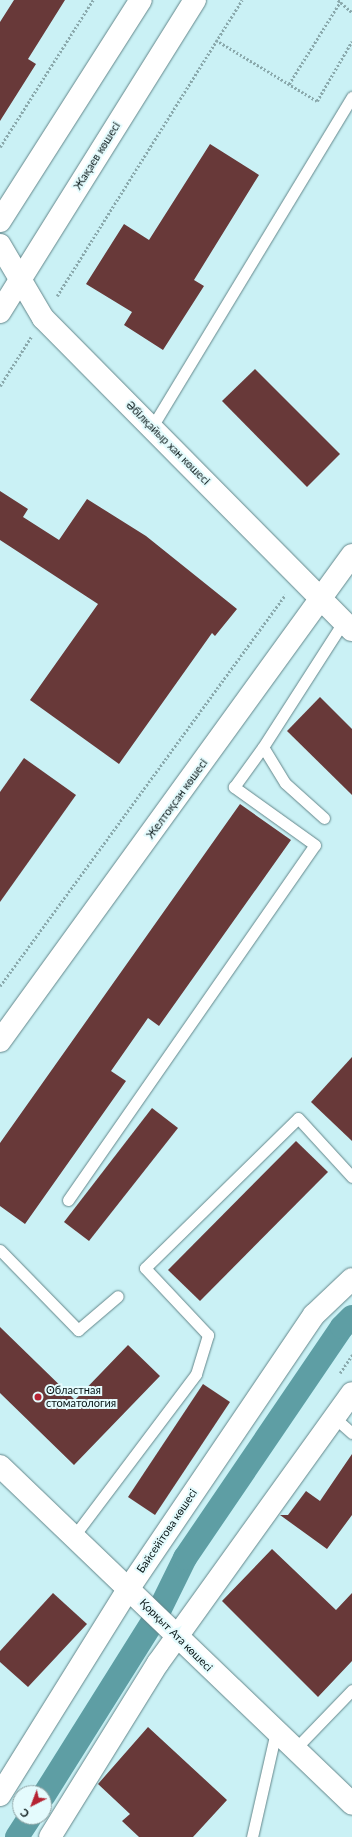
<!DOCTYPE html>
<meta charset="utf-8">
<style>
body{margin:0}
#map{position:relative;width:352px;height:1837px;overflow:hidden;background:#caf1f5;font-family:Lato,sans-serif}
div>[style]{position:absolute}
.canal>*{height:24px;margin:-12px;padding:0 12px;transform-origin:12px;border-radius:12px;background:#5e9ea4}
.building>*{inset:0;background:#683939}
.path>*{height:2.5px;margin-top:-1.25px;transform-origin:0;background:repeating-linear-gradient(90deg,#8aa9ac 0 2px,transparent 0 4px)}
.roads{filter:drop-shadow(0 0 1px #63868a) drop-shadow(0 0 1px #63868a)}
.lane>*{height:11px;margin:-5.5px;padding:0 5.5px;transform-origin:5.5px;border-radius:5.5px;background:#fff}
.street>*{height:22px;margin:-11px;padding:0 11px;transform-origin:11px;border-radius:11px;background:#fff}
.secondary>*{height:22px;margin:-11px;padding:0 11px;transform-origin:11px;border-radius:11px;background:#fff}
.dots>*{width:11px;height:11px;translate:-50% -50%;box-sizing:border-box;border:2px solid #e4fbfd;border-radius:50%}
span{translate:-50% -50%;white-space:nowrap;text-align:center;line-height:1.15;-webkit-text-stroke:4px #e4fbfd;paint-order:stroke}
.street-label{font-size:11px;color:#061415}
.poi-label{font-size:11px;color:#061415}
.left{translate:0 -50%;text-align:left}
.north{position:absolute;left:12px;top:1785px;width:40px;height:40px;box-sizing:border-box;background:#e4fbfd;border:1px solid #8b9fa0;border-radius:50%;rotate:222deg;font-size:11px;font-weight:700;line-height:16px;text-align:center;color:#061415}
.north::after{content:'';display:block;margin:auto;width:14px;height:18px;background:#b52333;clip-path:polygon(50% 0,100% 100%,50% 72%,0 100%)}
</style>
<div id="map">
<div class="canal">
<i style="left:44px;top:1795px;width:213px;rotate:-57.9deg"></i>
<i style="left:157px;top:1615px;width:64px;rotate:-63.8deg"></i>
<i style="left:185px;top:1558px;width:279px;rotate:-55.8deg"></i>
<i style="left:342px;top:1327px;width:14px;rotate:-45deg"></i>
<i style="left:17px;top:1837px;width:24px;rotate:-57deg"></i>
</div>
<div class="building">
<i style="clip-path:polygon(14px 0,65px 0,28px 59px,36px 64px,0 121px,0 22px)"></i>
<i style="clip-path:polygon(210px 144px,259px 175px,194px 280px,204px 286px,163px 350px,124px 325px,132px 312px,86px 284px,124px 224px,149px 240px)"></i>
<i style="clip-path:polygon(255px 369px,340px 454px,307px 487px,222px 401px)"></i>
<i style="clip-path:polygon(0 491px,28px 509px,23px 517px,59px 540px,87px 499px,146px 536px,237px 609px,215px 636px,212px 633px,119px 764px,30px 700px,98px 604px,0 540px)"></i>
<i style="clip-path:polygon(320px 697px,352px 729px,352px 795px,287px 731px)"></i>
<i style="clip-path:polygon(24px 758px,76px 795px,0 902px,0 792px)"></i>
<i style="clip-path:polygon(240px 804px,291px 840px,159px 1026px,148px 1018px,111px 1071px,126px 1081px,25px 1224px,0 1206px,0 1143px)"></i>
<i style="clip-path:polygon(352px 1057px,352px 1141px,311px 1102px)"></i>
<i style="clip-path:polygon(152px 1108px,178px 1128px,89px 1241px,64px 1222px)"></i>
<i style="clip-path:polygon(296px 1141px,328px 1172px,200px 1301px,168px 1270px)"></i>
<i style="clip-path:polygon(0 1327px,75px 1400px,128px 1345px,160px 1376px,74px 1465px,0 1393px)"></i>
<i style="clip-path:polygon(203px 1384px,230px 1402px,155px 1515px,128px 1497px)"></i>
<i style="clip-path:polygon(352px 1454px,352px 1515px,327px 1549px,280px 1515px,288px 1515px,306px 1491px,320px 1501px)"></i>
<i style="clip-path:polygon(272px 1549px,336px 1610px,352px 1593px,352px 1661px,318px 1697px,222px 1601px)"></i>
<i style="clip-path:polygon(53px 1593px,87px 1624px,28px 1687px,0 1662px,0 1651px)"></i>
<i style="clip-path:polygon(148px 1727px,227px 1800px,193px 1837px,139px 1837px,122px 1821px,130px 1814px,98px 1784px)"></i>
</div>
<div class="path">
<i style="left:338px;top:0;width:18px;rotate:41deg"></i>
<i style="left:216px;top:40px;width:118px;rotate:31.1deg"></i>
<i style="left:317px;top:101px;width:69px;rotate:-59.7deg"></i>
<i style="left:289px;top:84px;width:97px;rotate:-58.1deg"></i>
<i style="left:0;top:147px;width:174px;rotate:-57.7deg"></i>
<i style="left:57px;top:296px;width:349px;rotate:-58deg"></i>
<i style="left:0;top:386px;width:58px;rotate:-57.7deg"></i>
<i style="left:0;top:986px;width:484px;rotate:-53.9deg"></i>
<i style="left:340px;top:1373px;width:22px;rotate:-56deg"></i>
</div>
<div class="roads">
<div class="lane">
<i style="left:152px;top:427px;width:386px;rotate:-58.8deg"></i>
<i style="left:324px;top:818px;width:52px;rotate:-138.1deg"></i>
<i style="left:285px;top:783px;width:42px;rotate:-121.4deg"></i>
<i style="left:263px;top:747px;width:150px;rotate:-57.3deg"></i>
<i style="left:68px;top:1200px;width:432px;rotate:-55.2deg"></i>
<i style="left:315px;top:845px;width:100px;rotate:-144.4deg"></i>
<i style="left:234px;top:787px;width:49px;rotate:-54.1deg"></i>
<i style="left:0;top:1250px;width:112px;rotate:45.7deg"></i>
<i style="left:78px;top:1330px;width:52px;rotate:-40.4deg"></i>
<i style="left:334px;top:1417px;width:24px;rotate:42deg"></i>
<i style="left:74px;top:1536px;width:203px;rotate:-53deg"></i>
<i style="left:196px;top:1374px;width:41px;rotate:-72.9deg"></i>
<i style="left:208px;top:1335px;width:92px;rotate:-133.2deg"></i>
<i style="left:145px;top:1268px;width:214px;rotate:-44.4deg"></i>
<i style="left:298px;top:1118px;width:80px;rotate:47.5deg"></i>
<i style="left:295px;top:1749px;width:82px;rotate:-46deg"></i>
<i style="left:252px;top:1837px;width:109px;rotate:-77.2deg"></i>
</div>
<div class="street">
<i style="left:0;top:221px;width:262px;rotate:-57.5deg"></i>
<i style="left:0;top:312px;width:368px;rotate:-58deg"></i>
<i style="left:0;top:1795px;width:244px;rotate:-58.1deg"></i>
<i style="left:129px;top:1588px;width:330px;rotate:-55.9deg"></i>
<i style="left:314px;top:1315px;width:52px;rotate:-43.5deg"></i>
<i style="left:50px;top:1837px;width:205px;rotate:-58.2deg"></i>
<i style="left:158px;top:1663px;width:332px;rotate:-54.3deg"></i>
</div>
<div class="secondary">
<i style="left:0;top:245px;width:85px;rotate:59.5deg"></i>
<i style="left:43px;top:318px;width:439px;rotate:45.3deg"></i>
<i style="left:0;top:1041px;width:600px;rotate:-54.08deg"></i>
<i style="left:0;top:1466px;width:488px;rotate:43.8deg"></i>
</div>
</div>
<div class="dots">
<i style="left:38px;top:1397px;background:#b52333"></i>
</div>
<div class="street-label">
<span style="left:97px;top:156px;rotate:-58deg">Жақаев көшесі</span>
<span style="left:168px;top:443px;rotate:45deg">Әбілқайыр хан көшесі</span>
<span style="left:177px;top:799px;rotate:-54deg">Желтоқсан көшесі</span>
<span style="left:167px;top:1531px;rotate:-56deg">Байсейітова көшесі</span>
<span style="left:176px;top:1635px;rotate:45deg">Қорқыт Ата көшесі</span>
</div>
<div class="poi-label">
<span class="left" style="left:46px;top:1397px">Областная<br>стоматология</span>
</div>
<div class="north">С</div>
</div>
